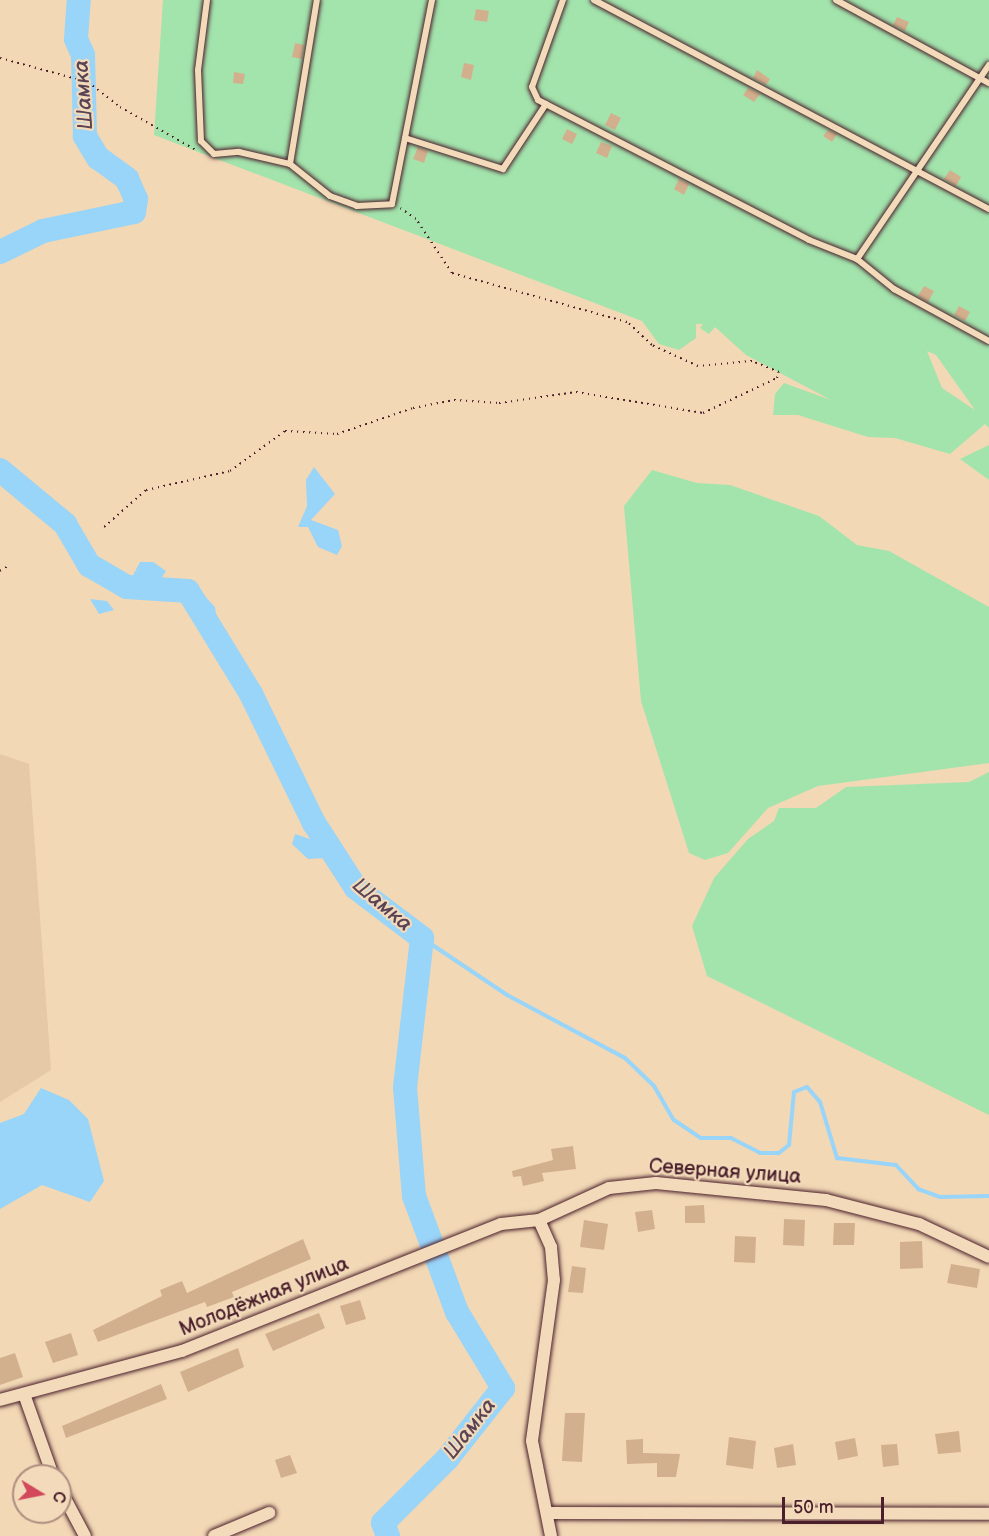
<!DOCTYPE html>
<meta charset="utf-8">
<style>
body{margin:0}
#map{position:relative;width:989px;height:1536px;overflow:hidden;background:#f2d8b5;font-family:"Balsamiq Sans",sans-serif}
div>[style]{position:absolute}
.built>*{inset:0;background:#e6c9a6}
.green>*{inset:0;background:#a3e4ad}
.water>*{inset:0;background:#99d4f9}
.stream>*{height:4px;margin:-2px;padding:0 2px;transform-origin:2px;border-radius:2px;background:#99d4f9}
.river>*{height:24px;margin:-12px;padding:0 12px;transform-origin:12px;border-radius:12px;background:#99d4f9}
.building>*{inset:0;background:#d3b08d}
.path>*{height:2px;margin-top:-1px;transform-origin:0;background:repeating-linear-gradient(90deg,#4a1f2b 0 1.5px,transparent 0 6px)}
.roads{filter:drop-shadow(0 0 2px #4a1f2b) drop-shadow(0 0 2px #4a1f2b)}
.service>*{height:6px;margin:-3px;padding:0 3px;transform-origin:3px;border-radius:3px;background:#f2daba}
.minor>*{height:12px;margin:-6px;padding:0 6px;transform-origin:6px;border-radius:6px;background:#f2daba}
span{translate:-50% -50%;white-space:nowrap;text-align:center;line-height:1.15;-webkit-text-stroke:4.5px #f2daba;paint-order:stroke}
.street-label{font-size:20px;color:#4a1f2b}
.water-label{font-size:21px;color:#5a4354;font-style:italic}
.north{position:absolute;left:12px;top:1464px;width:60px;height:60px;box-sizing:border-box;background:#f2daba;border:2px solid #af8f81;border-radius:50%;rotate:100deg;font-size:16px;font-weight:700;line-height:24px;text-align:center;color:#4a1f2b}
.north::after{content:'';display:block;margin:auto;width:21px;height:27px;background:#d1495b;clip-path:polygon(50% 0,100% 100%,50% 72%,0 100%)}
.scale{position:absolute;left:782px;top:1497px;width:102px;height:27px;box-sizing:border-box;border:3px solid #4a1f2b;border-top:0;padding-left:8px;font-size:18px;line-height:21px;white-space:nowrap;color:#4a1f2b;-webkit-text-stroke:4px #f2daba;paint-order:stroke}
</style>
<div id="map">
<div class="built">
<i style="clip-path:polygon(0 754px,29px 764px,51px 1070px,0 1102px)"></i>
</div>
<div class="green">
<i style="clip-path:polygon(evenodd,163px 0,989px 0,989px 428px,985px 424px,950px 454px,895px 438px,868px 437px,798px 415px,773px 415px,775px 394px,784px 383px,831px 400px,746px 355px,715px 327px,709px 334px,700px 328px,703px 324px,696px 324px,696px 338px,679px 350px,659px 344px,642px 321px,154px 135px,163px 0,927px 351px,936px 355px,975px 410px,942px 388px,927px 351px)"></i>
<i style="clip-path:polygon(989px 445px,989px 480px,960px 459px)"></i>
<i style="clip-path:polygon(652px 470px,697px 483px,730px 485px,819px 516px,857px 545px,889px 551px,989px 607px,989px 763px,818px 786px,768px 808px,728px 853px,705px 860px,689px 853px,641px 701px,624px 506px)"></i>
<i style="clip-path:polygon(989px 772px,989px 1115px,707px 976px,692px 926px,714px 878px,748px 839px,774px 821px,779px 808px,816px 808px,846px 787px,969px 782px)"></i>
</div>
<div class="water">
<i style="clip-path:polygon(98px 158px,111px 167px,137px 171px,143px 186px,132px 188px,121px 174px,110px 179px,96px 165px)"></i>
<i style="clip-path:polygon(314px 467px,335px 494px,311px 520px,338px 530px,342px 546px,337px 555px,318px 547px,308px 527px,298px 527px,307px 506px,306px 480px)"></i>
<i style="clip-path:polygon(140px 562px,153px 562px,166px 571px,160px 580px,130px 581px)"></i>
<i style="clip-path:polygon(198px 589px,215px 607px,218px 631px,210px 630px,194px 593px)"></i>
<i style="clip-path:polygon(90px 599px,107px 601px,114px 610px,99px 614px)"></i>
<i style="clip-path:polygon(295px 834px,316px 841px,325px 852px,338px 849px,341px 857px,308px 859px,292px 844px)"></i>
<i style="clip-path:polygon(41px 1088px,69px 1100px,88px 1119px,104px 1181px,90px 1202px,42px 1185px,0 1209px,0 1123px,24px 1114px)"></i>
</div>
<div class="stream">
<i style="left:422px;top:938px;width:102px;rotate:33.8deg"></i>
<i style="left:507px;top:995px;width:134px;rotate:28.1deg"></i>
<i style="left:625px;top:1058px;width:40px;rotate:44deg"></i>
<i style="left:654px;top:1086px;width:39px;rotate:60deg"></i>
<i style="left:674px;top:1120px;width:32px;rotate:34deg"></i>
<i style="left:701px;top:1138px;width:30px"></i>
<i style="left:731px;top:1138px;width:33px;rotate:27deg"></i>
<i style="left:760px;top:1153px;width:19px"></i>
<i style="left:779px;top:1153px;width:13px;rotate:-39deg"></i>
<i style="left:789px;top:1145px;width:53px;rotate:-84.6deg"></i>
<i style="left:794px;top:1092px;width:14px;rotate:-21deg"></i>
<i style="left:807px;top:1087px;width:20px;rotate:49deg"></i>
<i style="left:820px;top:1102px;width:59px;rotate:73.1deg"></i>
<i style="left:837px;top:1158px;width:59px;rotate:6.8deg"></i>
<i style="left:896px;top:1165px;width:33px;rotate:47deg"></i>
<i style="left:918px;top:1189px;width:23px;rotate:20deg"></i>
<i style="left:940px;top:1197px;width:49px;rotate:-1.2deg"></i>
</div>
<div class="river">
<i style="left:0;top:252px;width:48px;rotate:-26deg"></i>
<i style="left:43px;top:231px;width:93px;rotate:-11.8deg"></i>
<i style="left:134px;top:212px;width:13px;rotate:-81deg"></i>
<i style="left:136px;top:199px;width:23px;rotate:-115deg"></i>
<i style="left:126px;top:178px;width:34px;rotate:-144deg"></i>
<i style="left:98px;top:158px;width:26px;rotate:-121deg"></i>
<i style="left:85px;top:136px;width:81px;rotate:-91.4deg"></i>
<i style="left:83px;top:55px;width:17px;rotate:-114deg"></i>
<i style="left:76px;top:39px;width:39px;rotate:-86deg"></i>
<i style="left:0;top:470px;width:85px;rotate:39.7deg"></i>
<i style="left:65px;top:524px;width:48px;rotate:59.7deg"></i>
<i style="left:89px;top:565px;width:44px;rotate:30.1deg"></i>
<i style="left:127px;top:587px;width:61px;rotate:3.8deg"></i>
<i style="left:188px;top:591px;width:121px;rotate:58.5deg"></i>
<i style="left:251px;top:694px;width:144px;rotate:64deg"></i>
<i style="left:314px;top:823px;width:77px;rotate:57.1deg"></i>
<i style="left:356px;top:888px;width:83px;rotate:37.1deg"></i>
<i style="left:422px;top:938px;width:150px;rotate:96.5deg"></i>
<i style="left:405px;top:1087px;width:109px;rotate:85.3deg"></i>
<i style="left:414px;top:1196px;width:124px;rotate:69.7deg"></i>
<i style="left:457px;top:1312px;width:89px;rotate:58.8deg"></i>
<i style="left:503px;top:1388px;width:89px;rotate:128.2deg"></i>
<i style="left:448px;top:1458px;width:92px;rotate:135deg"></i>
<i style="left:383px;top:1523px;width:14px;rotate:69deg"></i>
</div>
<div class="building">
<i style="clip-path:polygon(476px 9px,489px 11px,487px 22px,474px 20px)"></i>
<i style="clip-path:polygon(897px 17px,909px 22px,905px 31px,893px 25px)"></i>
<i style="clip-path:polygon(295px 43px,304px 45px,302px 59px,292px 57px)"></i>
<i style="clip-path:polygon(464px 63px,474px 65px,471px 80px,461px 77px)"></i>
<i style="clip-path:polygon(757px 70px,770px 79px,766px 85px,753px 78px)"></i>
<i style="clip-path:polygon(234px 72px,245px 74px,243px 84px,233px 83px)"></i>
<i style="clip-path:polygon(748px 88px,760px 94px,754px 102px,743px 95px)"></i>
<i style="clip-path:polygon(611px 113px,621px 118px,615px 130px,605px 125px)"></i>
<i style="clip-path:polygon(567px 129px,577px 134px,572px 144px,562px 139px)"></i>
<i style="clip-path:polygon(828px 130px,837px 134px,832px 142px,823px 136px)"></i>
<i style="clip-path:polygon(601px 142px,612px 146px,607px 158px,596px 153px)"></i>
<i style="clip-path:polygon(418px 147px,428px 151px,424px 163px,413px 159px)"></i>
<i style="clip-path:polygon(950px 170px,961px 177px,956px 186px,944px 179px)"></i>
<i style="clip-path:polygon(679px 179px,689px 184px,684px 195px,674px 189px)"></i>
<i style="clip-path:polygon(924px 286px,934px 291px,928px 302px,918px 296px)"></i>
<i style="clip-path:polygon(959px 306px,970px 312px,965px 321px,954px 315px)"></i>
<i style="clip-path:polygon(573px 1146px,576px 1169px,542px 1173px,544px 1181px,523px 1186px,521px 1176px,513px 1177px,512px 1171px,553px 1160px,551px 1149px)"></i>
<i style="clip-path:polygon(704px 1205px,705px 1223px,685px 1223px,685px 1206px)"></i>
<i style="clip-path:polygon(652px 1210px,655px 1229px,638px 1232px,635px 1212px)"></i>
<i style="clip-path:polygon(784px 1219px,805px 1220px,804px 1246px,783px 1245px)"></i>
<i style="clip-path:polygon(584px 1220px,608px 1224px,604px 1250px,580px 1247px)"></i>
<i style="clip-path:polygon(834px 1223px,855px 1223px,854px 1245px,833px 1245px)"></i>
<i style="clip-path:polygon(735px 1236px,756px 1237px,755px 1263px,734px 1262px)"></i>
<i style="clip-path:polygon(303px 1239px,311px 1259px,232px 1292px,234px 1297px,207px 1307px,205px 1302px,98px 1342px,93px 1330px,162px 1296px,160px 1290px,182px 1281px,187px 1293px)"></i>
<i style="clip-path:polygon(922px 1241px,923px 1268px,900px 1269px,900px 1242px)"></i>
<i style="clip-path:polygon(951px 1264px,980px 1269px,977px 1288px,947px 1283px)"></i>
<i style="clip-path:polygon(572px 1266px,586px 1268px,583px 1293px,568px 1292px)"></i>
<i style="clip-path:polygon(360px 1300px,366px 1319px,346px 1325px,340px 1306px)"></i>
<i style="clip-path:polygon(319px 1313px,325px 1328px,273px 1351px,265px 1334px)"></i>
<i style="clip-path:polygon(71px 1333px,78px 1355px,53px 1363px,45px 1342px)"></i>
<i style="clip-path:polygon(238px 1348px,244px 1367px,188px 1392px,180px 1372px)"></i>
<i style="clip-path:polygon(15px 1353px,23px 1377px,0 1385px,0 1358px)"></i>
<i style="clip-path:polygon(161px 1384px,167px 1399px,66px 1438px,62px 1426px)"></i>
<i style="clip-path:polygon(565px 1413px,585px 1413px,582px 1462px,562px 1461px)"></i>
<i style="clip-path:polygon(959px 1431px,961px 1452px,938px 1454px,935px 1434px)"></i>
<i style="clip-path:polygon(729px 1437px,756px 1441px,753px 1469px,726px 1465px)"></i>
<i style="clip-path:polygon(855px 1438px,858px 1456px,838px 1460px,835px 1442px)"></i>
<i style="clip-path:polygon(643px 1439px,643px 1453px,680px 1454px,676px 1477px,657px 1477px,657px 1463px,627px 1464px,626px 1440px)"></i>
<i style="clip-path:polygon(793px 1444px,796px 1465px,777px 1468px,774px 1448px)"></i>
<i style="clip-path:polygon(897px 1444px,899px 1465px,883px 1467px,881px 1445px)"></i>
<i style="clip-path:polygon(290px 1455px,297px 1473px,281px 1478px,275px 1460px)"></i>
</div>
<div class="path">
<i style="left:0;top:58px;width:91px;rotate:15.3deg"></i>
<i style="left:88px;top:82px;width:41px;rotate:38deg"></i>
<i style="left:120px;top:107px;width:87px;rotate:29.5deg"></i>
<i style="left:104px;top:527px;width:56px;rotate:-41.4deg"></i>
<i style="left:146px;top:490px;width:86px;rotate:-12.7deg"></i>
<i style="left:230px;top:471px;width:68px;rotate:-36deg"></i>
<i style="left:285px;top:431px;width:52px;rotate:3.3deg"></i>
<i style="left:337px;top:434px;width:80px;rotate:-18.9deg"></i>
<i style="left:413px;top:408px;width:42px;rotate:-11deg"></i>
<i style="left:454px;top:400px;width:45px;rotate:3.8deg"></i>
<i style="left:499px;top:403px;width:78px;rotate:-8.1deg"></i>
<i style="left:576px;top:392px;width:129px;rotate:9.4deg"></i>
<i style="left:703px;top:413px;width:82px;rotate:-25.3deg"></i>
<i style="left:777px;top:378px;width:6px;rotate:-72deg"></i>
<i style="left:779px;top:372px;width:29px;rotate:-158deg"></i>
<i style="left:752px;top:361px;width:54px;rotate:174.7deg"></i>
<i style="left:698px;top:366px;width:51px;rotate:-155.5deg"></i>
<i style="left:652px;top:345px;width:34px;rotate:-137deg"></i>
<i style="left:627px;top:322px;width:182px;rotate:-164.4deg"></i>
<i style="left:452px;top:273px;width:65px;rotate:-123.7deg"></i>
<i style="left:416px;top:219px;width:19px;rotate:-145deg"></i>
<i style="left:0;top:571px;width:9px;rotate:-32deg"></i>
</div>
<div class="roads">
<div class="service">
<i style="left:207px;top:0;width:71px;rotate:97.3deg"></i>
<i style="left:198px;top:70px;width:71px;rotate:87.6deg"></i>
<i style="left:201px;top:141px;width:18px;rotate:45deg"></i>
<i style="left:214px;top:154px;width:25px;rotate:-5deg"></i>
<i style="left:239px;top:152px;width:52px;rotate:13.2deg"></i>
<i style="left:290px;top:164px;width:51px;rotate:38.7deg"></i>
<i style="left:330px;top:196px;width:29px;rotate:20deg"></i>
<i style="left:357px;top:206px;width:35px;rotate:-3deg"></i>
<i style="left:392px;top:204px;width:208px;rotate:-78.9deg"></i>
<i style="left:563px;top:0;width:92px;rotate:109.6deg"></i>
<i style="left:532px;top:87px;width:14px;rotate:65deg"></i>
<i style="left:538px;top:100px;width:305px;rotate:27.3deg"></i>
<i style="left:809px;top:240px;width:52px;rotate:21.6deg"></i>
<i style="left:594px;top:0;width:447px;rotate:27.9deg"></i>
<i style="left:836px;top:0;width:174px;rotate:28.5deg"></i>
<i style="left:989px;top:65px;width:235px;rotate:124.2deg"></i>
<i style="left:857px;top:259px;width:48px;rotate:39deg"></i>
<i style="left:894px;top:289px;width:108px;rotate:28.7deg"></i>
<i style="left:405px;top:138px;width:103px;rotate:17.6deg"></i>
<i style="left:503px;top:169px;width:78px;rotate:-56.5deg"></i>
<i style="left:290px;top:164px;width:166px;rotate:-80.7deg"></i>
</div>
<div class="minor">
<i style="left:539px;top:1220px;width:30px;rotate:66deg"></i>
<i style="left:551px;top:1247px;width:33px;rotate:85deg"></i>
<i style="left:554px;top:1280px;width:162px;rotate:97.8deg"></i>
<i style="left:532px;top:1441px;width:97px;rotate:78.7deg"></i>
<i style="left:24px;top:1394px;width:87px;rotate:70.5deg"></i>
<i style="left:0;top:1400px;width:188px;rotate:-15.1deg"></i>
<i style="left:182px;top:1351px;width:343px;rotate:-21.7deg"></i>
<i style="left:501px;top:1224px;width:38px;rotate:-6deg"></i>
<i style="left:539px;top:1220px;width:77px;rotate:-24.6deg"></i>
<i style="left:609px;top:1188px;width:47px;rotate:-6.1deg"></i>
<i style="left:656px;top:1183px;width:171px;rotate:5.7deg"></i>
<i style="left:826px;top:1200px;width:96px;rotate:14.5deg"></i>
<i style="left:919px;top:1224px;width:77px;rotate:25.2deg"></i>
<i style="left:60px;top:1489px;width:53px;rotate:62deg"></i>
<i style="left:547px;top:1513px;width:442px;rotate:0.1deg"></i>
<i style="left:214px;top:1536px;width:60px;rotate:-22.7deg"></i>
</div>
</div>
<div class="street-label">
<span style="left:725px;top:1172px;rotate:4deg">Северная улица</span>
<span style="left:264px;top:1297px;rotate:-22deg">Молодёжная улица</span>
</div>
<div class="water-label">
<span style="left:84px;top:95px;rotate:-94deg">Шамка</span>
<span style="left:382px;top:905px;rotate:40deg">Шамка</span>
<span style="left:470px;top:1429px;rotate:-52deg">Шамка</span>
</div>
<div class="north">С</div>
<div class="scale">50 m</div>
</div>
